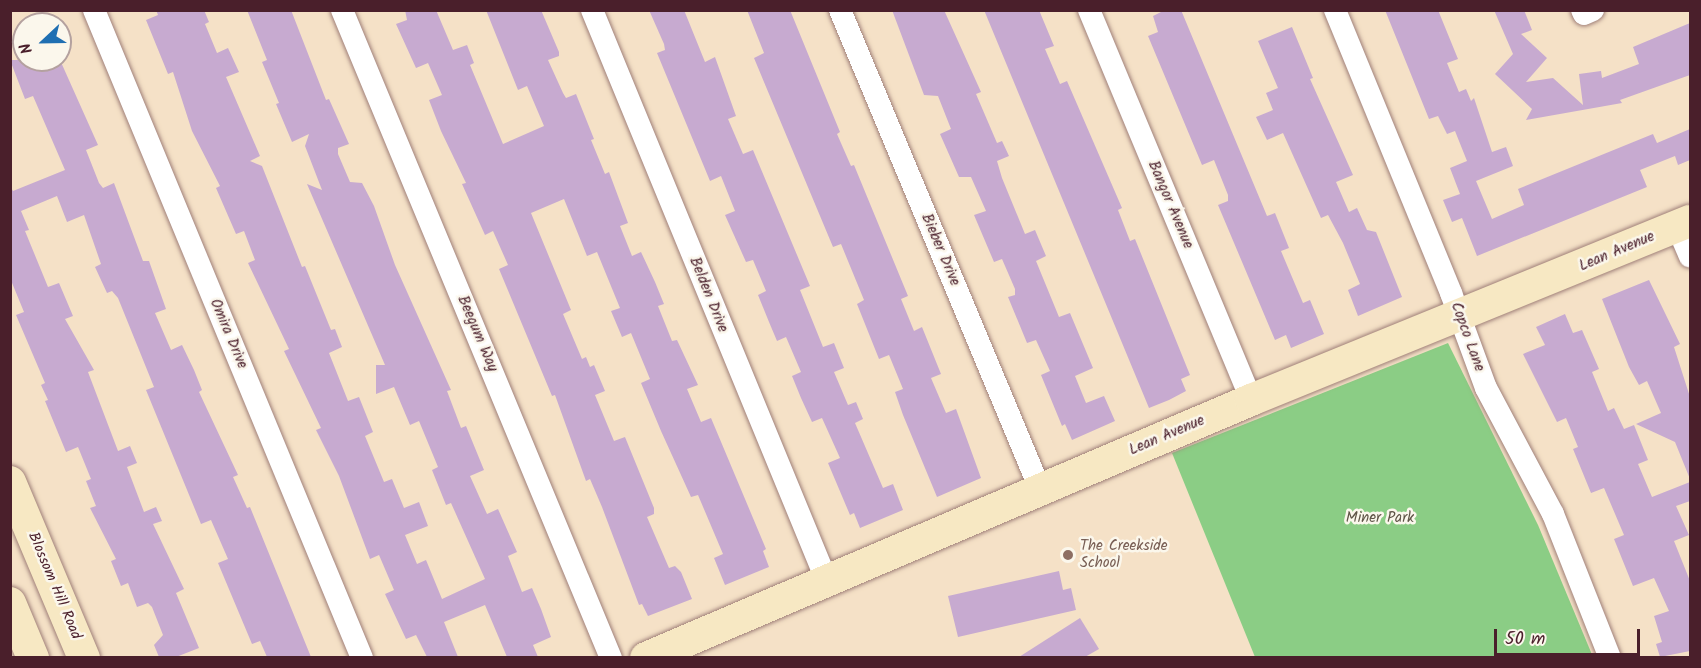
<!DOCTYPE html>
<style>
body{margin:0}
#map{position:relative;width:1701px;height:668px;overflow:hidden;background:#f5e1c7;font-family:Kalam,sans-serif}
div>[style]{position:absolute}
.green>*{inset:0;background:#8bcd85}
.building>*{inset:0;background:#c7aad0}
.roads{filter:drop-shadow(0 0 2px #a08079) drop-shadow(0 0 2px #a08079)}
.street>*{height:22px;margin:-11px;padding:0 11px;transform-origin:11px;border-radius:11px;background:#fff}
.secondary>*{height:32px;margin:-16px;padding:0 16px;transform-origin:16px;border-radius:16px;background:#f7e8c3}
.dots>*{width:16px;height:16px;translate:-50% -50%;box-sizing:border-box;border:3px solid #fbf7ec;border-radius:50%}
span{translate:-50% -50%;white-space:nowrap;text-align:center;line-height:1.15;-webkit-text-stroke:5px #fbf7ec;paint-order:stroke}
.street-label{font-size:15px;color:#4a1f2b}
.park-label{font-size:15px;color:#5e5346}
.education-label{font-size:15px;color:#785e54}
.left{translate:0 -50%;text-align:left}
.frame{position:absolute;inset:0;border:12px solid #4a1f2b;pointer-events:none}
.north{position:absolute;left:12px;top:12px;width:60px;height:60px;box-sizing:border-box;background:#fbf7ec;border:2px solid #b4a19f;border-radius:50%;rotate:248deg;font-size:16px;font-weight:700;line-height:24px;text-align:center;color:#4a1f2b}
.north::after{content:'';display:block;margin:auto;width:21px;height:27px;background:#1f6fb2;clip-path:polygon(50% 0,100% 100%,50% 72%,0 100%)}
.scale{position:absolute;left:1494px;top:629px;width:146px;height:27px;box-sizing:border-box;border:3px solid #4a1f2b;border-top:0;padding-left:8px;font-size:18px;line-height:21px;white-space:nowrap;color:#4a1f2b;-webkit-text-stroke:4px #fbf7ec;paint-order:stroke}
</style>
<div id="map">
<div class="green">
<i style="clip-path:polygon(1448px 343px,1538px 525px,1593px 657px,1255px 657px,1172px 453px)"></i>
</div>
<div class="building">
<i style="clip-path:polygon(156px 10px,204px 10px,209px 22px,205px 24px,217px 53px,228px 48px,239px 72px,226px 77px,260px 156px,250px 161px,262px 166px,302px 267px,305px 266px,331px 330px,335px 329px,342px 347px,329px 353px,348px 401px,359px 397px,373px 432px,365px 436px,384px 482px,392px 479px,404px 508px,419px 502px,428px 526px,405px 535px,417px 564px,426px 560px,442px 599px,485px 579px,451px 503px,446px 505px,432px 470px,438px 467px,419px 421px,410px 425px,394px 387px,376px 394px,376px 365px,385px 365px,307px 184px,322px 190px,305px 146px,309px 134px,292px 142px,276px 104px,279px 103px,262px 62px,267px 60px,247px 10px,291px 10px,326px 100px,329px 99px,349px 144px,338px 148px,338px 154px,350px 182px,362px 183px,374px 206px,395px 265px,451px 390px,447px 391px,461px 428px,466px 426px,484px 470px,470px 476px,487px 514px,498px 509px,517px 552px,508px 556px,522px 592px,532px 588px,541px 609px,551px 637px,533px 645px,538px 657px,507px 657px,485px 605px,444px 622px,458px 657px,427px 657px,416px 635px,406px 639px,385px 594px,394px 590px,379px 555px,370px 559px,339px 476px,316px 430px,321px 428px,284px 351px,289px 349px,248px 263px,255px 260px,244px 231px,236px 234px,216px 188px,220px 186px,192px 131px,173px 72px,168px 74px,146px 20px,158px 15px)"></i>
<i style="clip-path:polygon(405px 10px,436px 10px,453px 50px,467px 45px,474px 63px,470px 65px,503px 144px,544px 126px,527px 86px,518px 90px,486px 10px,541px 10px,559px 52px,559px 56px,548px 60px,563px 93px,566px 98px,576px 94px,594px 139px,591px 140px,605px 174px,609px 172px,628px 223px,620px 226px,632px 256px,641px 252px,655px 282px,664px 304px,658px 306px,672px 341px,677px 340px,698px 385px,687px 389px,701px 422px,711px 418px,766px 549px,763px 551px,769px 567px,725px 585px,714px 558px,723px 554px,698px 495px,691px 497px,661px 431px,641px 383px,650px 379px,631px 333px,622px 337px,611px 311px,620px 308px,597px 252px,587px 256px,564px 199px,531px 213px,571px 310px,563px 314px,582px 359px,586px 357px,590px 367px,594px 365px,605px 391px,595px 395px,614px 441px,625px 437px,654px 508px,654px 514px,647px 517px,669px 568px,675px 566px,681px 572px,692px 599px,648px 616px,642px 604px,639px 605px,602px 507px,590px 479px,586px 481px,555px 395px,552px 396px,499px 269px,508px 265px,493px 231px,485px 235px,462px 184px,466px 183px,441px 131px,429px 100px,442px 95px,428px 63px,416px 68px,396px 24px,407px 20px)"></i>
<i style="clip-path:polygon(649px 10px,684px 10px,705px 62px,715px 57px,736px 116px,728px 119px,743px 154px,753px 150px,810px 286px,800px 290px,823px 347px,834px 343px,844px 368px,834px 372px,848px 405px,856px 402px,863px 419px,855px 423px,883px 488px,893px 484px,903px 510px,860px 528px,854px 513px,850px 515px,828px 463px,840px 458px,822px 418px,812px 422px,801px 398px,792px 376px,801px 372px,786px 337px,777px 341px,769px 322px,758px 295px,766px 291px,753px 260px,746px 262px,725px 215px,735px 211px,721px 176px,710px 181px,657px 53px,665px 50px,664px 44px)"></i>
<i style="clip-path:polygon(747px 10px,790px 10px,840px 132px,837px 134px,851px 166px,854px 165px,908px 296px,901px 299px,914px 331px,922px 327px,941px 374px,931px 378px,946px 413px,956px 409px,981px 478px,937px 497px,903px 415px,895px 392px,903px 389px,889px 355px,879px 359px,857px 304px,864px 300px,841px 244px,833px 247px,754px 58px,764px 53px)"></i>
<i style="clip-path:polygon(892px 10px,944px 10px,981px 92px,976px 94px,997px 143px,1002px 141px,1009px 156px,997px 161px,1002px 178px,1025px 234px,1035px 230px,1046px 256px,1036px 261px,1059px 317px,1070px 313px,1093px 368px,1075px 376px,1086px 403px,1104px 396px,1115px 421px,1072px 440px,1065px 424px,1062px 426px,1041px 375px,1050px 371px,1036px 340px,1027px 343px,1008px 297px,1015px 295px,1015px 289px,1002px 259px,994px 262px,974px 215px,986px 211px,971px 177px,959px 177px,940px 134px,951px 129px,938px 96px,924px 95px)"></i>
<i style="clip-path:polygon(984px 10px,1039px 10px,1054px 46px,1045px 49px,1060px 84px,1067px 81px,1122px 208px,1118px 210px,1130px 241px,1135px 239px,1190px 375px,1181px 379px,1186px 391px,1169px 400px,1149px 408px)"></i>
<i style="clip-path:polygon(1165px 10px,1181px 10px,1267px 216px,1275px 213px,1289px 248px,1281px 251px,1303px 303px,1310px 300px,1324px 334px,1291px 348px,1286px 335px,1275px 340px,1218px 205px,1228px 201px,1228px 195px,1214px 160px,1202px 165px,1148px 36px,1158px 32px,1153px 16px)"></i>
<i style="clip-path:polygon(1385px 10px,1438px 10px,1458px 59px,1447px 63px,1459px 92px,1466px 89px,1471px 101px,1474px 98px,1492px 152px,1506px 147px,1513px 166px,1476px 181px,1492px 219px,1524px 205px,1518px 189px,1653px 134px,1657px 143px,1690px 129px,1690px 160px,1678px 165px,1675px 156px,1640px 170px,1647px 187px,1477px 256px,1462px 218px,1452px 222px,1443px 200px,1460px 194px,1450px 168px,1467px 161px,1455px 131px,1447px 134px,1438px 116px,1429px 119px)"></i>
<i style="clip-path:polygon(1494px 10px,1524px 10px,1532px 30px,1521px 34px,1547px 58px,1526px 82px,1553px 78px,1583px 105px,1579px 74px,1601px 71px,1602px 78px,1639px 64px,1633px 47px,1690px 23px,1690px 75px,1620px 100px,1622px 103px,1526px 120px,1532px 109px,1495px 74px,1513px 54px)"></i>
<i style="clip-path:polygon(1292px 27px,1313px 78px,1310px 79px,1353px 175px,1336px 182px,1349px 212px,1357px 208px,1367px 230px,1376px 232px,1402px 297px,1358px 316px,1348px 290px,1360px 284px,1343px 243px,1328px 215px,1321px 218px,1283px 133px,1267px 140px,1256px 117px,1273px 110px,1266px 93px,1278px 88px,1258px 41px)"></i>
<i style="clip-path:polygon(10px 60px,60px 60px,98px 145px,86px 150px,99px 183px,103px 188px,114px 183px,143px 261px,149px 261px,166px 309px,155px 313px,171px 350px,182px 345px,194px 370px,202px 390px,199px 392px,238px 475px,233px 477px,247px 508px,250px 507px,311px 657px,267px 657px,260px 641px,252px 644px,218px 563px,228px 559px,211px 520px,201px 524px,146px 390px,154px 387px,118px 298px,112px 291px,107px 293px,95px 267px,101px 264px,84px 215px,67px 222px,57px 196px,21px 211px,29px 230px,25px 231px,48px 287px,59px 283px,73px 316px,65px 319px,94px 370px,88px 372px,118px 451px,130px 446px,137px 463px,127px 467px,144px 512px,156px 507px,162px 521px,153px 524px,184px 589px,176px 593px,199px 648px,176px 657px,159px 657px,154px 645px,163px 635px,152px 607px,148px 603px,137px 607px,128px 583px,121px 586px,111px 561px,116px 559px,90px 508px,96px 506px,86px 481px,91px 479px,78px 447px,66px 452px,45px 401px,48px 400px,41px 385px,45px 383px,16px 315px,24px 312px,10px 278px,10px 186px,13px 191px,65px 170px,33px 96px,25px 99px)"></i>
<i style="clip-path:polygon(1649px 280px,1680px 344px,1674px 347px,1690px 397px,1690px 479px,1675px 442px,1636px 424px,1661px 413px,1647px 381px,1639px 385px,1629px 367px,1602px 299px)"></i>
<i style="clip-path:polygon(1565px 314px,1573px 333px,1582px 330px,1599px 369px,1592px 372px,1608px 411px,1614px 408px,1624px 429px,1634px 425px,1648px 460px,1638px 464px,1652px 497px,1690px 482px,1690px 501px,1676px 506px,1689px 535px,1674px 541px,1690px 581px,1690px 651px,1660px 657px,1656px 644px,1662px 642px,1654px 616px,1669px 611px,1654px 578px,1633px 586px,1614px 539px,1624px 535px,1604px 488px,1591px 493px,1573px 449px,1578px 447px,1566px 418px,1557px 422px,1523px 354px,1545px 345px,1536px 327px)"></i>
<i style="clip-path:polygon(1059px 571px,1063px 590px,1071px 588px,1076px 610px,958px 637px,948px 596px)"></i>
<i style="clip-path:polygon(1080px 618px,1099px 649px,1085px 657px,1019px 657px)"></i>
</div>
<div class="roads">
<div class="street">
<i style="left:94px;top:10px;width:701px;rotate:67.53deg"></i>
<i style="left:342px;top:10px;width:702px;rotate:67.46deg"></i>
<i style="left:592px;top:10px;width:615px;rotate:67.65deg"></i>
<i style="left:840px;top:10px;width:519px;rotate:67.34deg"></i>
<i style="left:1089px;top:10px;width:422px;rotate:67.4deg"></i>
<i style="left:1335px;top:10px;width:306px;rotate:67.7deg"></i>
<i style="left:1451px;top:293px;width:101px;rotate:69.8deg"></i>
<i style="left:1486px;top:388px;width:143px;rotate:62deg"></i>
<i style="left:1553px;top:514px;width:155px;rotate:68.4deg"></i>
<i style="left:1582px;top:10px;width:4px;rotate:63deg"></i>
<i style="left:1584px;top:14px;width:10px;rotate:-24deg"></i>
<i style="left:1677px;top:226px;width:33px;rotate:67deg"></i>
</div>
<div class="secondary">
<i style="left:10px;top:482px;width:191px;rotate:67.2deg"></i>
<i style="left:10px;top:603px;width:60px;rotate:67.3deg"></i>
<i style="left:646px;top:658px;width:658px;rotate:-23.1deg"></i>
<i style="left:1251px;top:400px;width:474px;rotate:-22.2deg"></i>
</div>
</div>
<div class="dots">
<i style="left:1068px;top:555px;background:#8d6e63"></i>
</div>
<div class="street-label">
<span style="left:1170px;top:205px;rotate:67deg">Bangor Avenue</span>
<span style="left:940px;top:250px;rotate:67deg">Bieber Drive</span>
<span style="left:1617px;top:252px;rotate:-23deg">Lean Avenue</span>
<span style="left:708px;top:295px;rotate:68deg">Belden Drive</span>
<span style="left:228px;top:334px;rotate:67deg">Omira Drive</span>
<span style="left:477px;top:334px;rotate:67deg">Beegum Way</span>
<span style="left:1467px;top:337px;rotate:70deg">Copco Lane</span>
<span style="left:1167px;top:436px;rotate:-23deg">Lean Avenue</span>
<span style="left:54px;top:586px;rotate:67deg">Blossom Hill Road</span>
</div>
<div class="park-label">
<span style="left:1380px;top:519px">Miner Park</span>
</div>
<div class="education-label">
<span class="left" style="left:1080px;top:555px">The Creekside<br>School</span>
</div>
<div class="frame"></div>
<div class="north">N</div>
<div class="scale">50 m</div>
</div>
